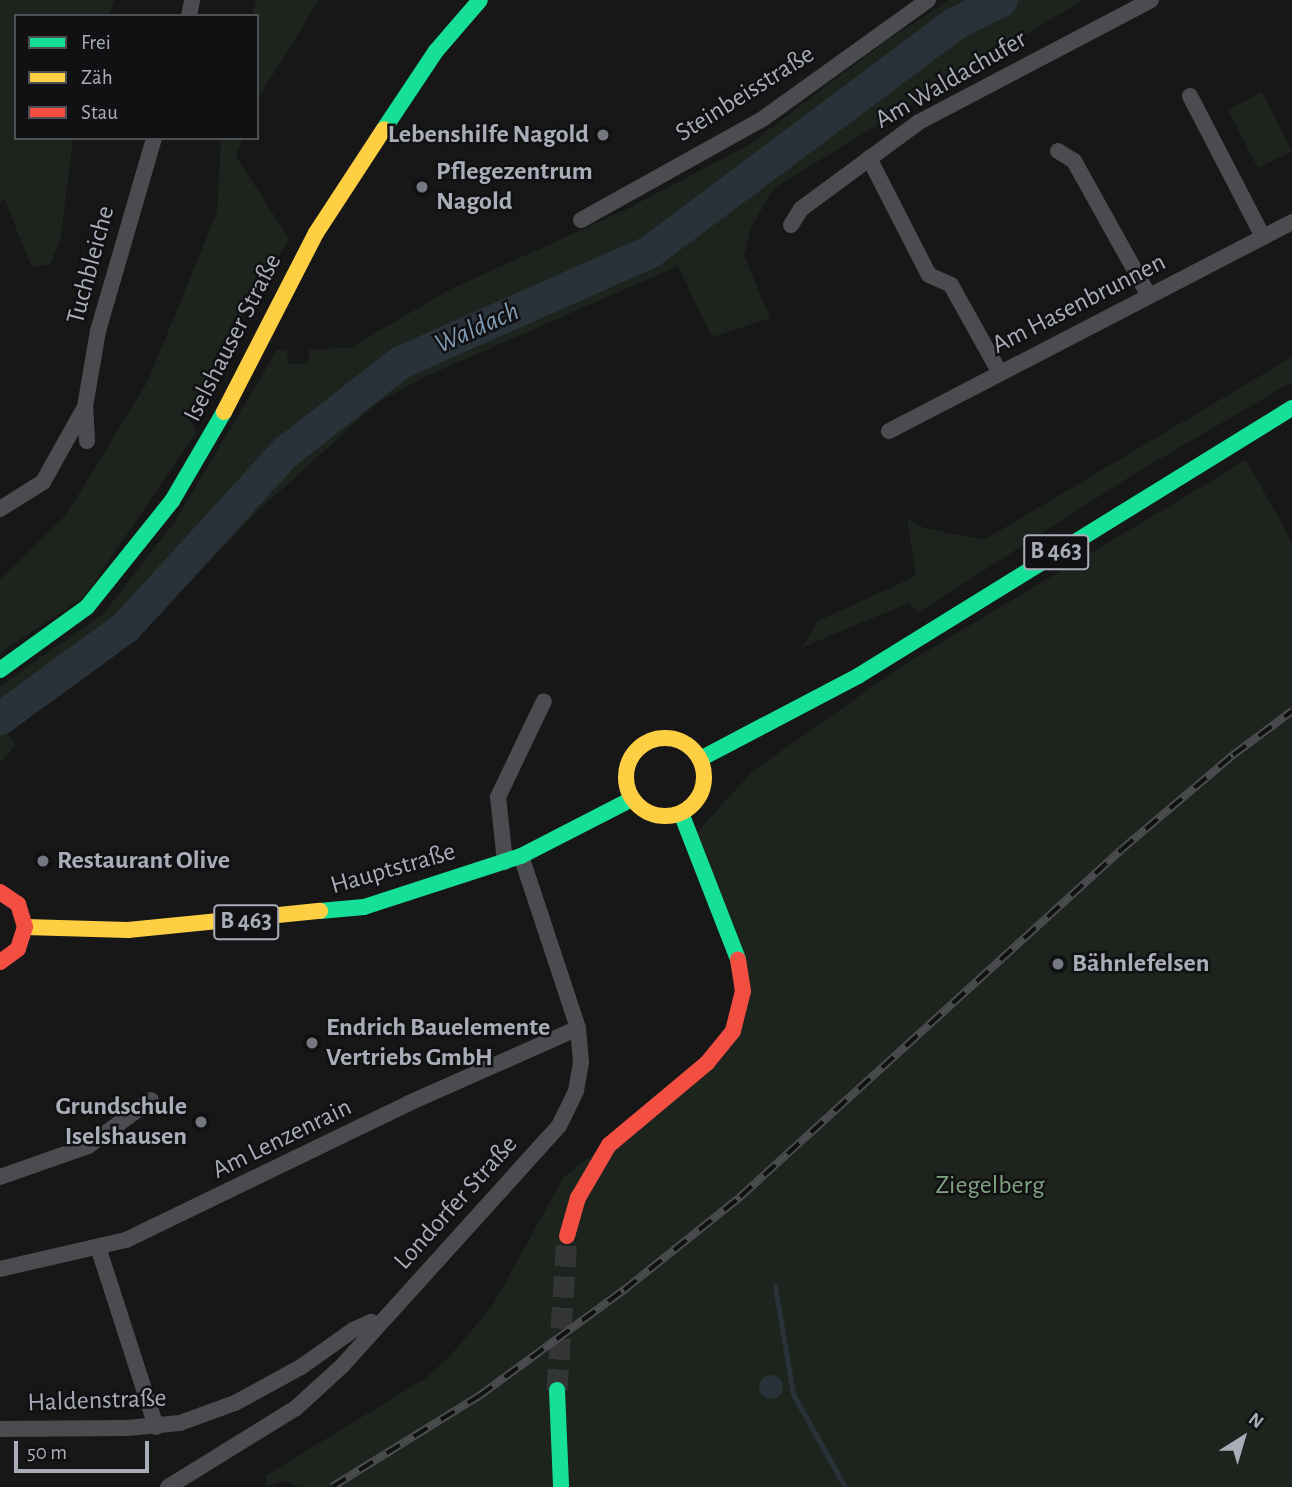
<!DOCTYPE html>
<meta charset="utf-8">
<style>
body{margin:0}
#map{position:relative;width:1292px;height:1487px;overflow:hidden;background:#171717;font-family:"Alegreya Sans",sans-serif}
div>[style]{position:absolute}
.green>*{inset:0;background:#1d241e}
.water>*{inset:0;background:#2a3239}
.round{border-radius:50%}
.stream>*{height:5px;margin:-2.5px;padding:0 2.5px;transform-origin:2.5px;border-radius:2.5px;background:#2a3239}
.river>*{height:33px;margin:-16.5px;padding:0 16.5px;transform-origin:16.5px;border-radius:16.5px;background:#2a3239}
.secondary-tunnel>*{height:21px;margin-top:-10.5px;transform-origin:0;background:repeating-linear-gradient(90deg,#343537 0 21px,transparent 0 31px)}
.street>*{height:16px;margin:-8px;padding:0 8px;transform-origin:8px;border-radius:8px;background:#4b4c50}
.fast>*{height:16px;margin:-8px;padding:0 8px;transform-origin:8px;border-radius:8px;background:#16e098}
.slow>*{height:16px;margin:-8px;padding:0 8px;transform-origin:8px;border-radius:8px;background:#ffcf43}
.slow>.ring{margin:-8px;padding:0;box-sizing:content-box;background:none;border:16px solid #ffcf43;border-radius:50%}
.jam>*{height:16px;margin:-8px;padding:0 8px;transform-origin:8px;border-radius:8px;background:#f24e42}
.rail>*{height:8px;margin-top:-4px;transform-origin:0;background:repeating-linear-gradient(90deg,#111113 0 16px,#4b4c4f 0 32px);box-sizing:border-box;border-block:2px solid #4b4c4f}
.dots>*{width:19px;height:19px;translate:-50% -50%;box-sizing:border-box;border:4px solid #111113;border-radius:50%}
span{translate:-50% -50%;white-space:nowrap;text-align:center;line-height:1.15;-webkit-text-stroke:5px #111113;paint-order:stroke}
.shield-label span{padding:2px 5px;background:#111113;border:2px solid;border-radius:5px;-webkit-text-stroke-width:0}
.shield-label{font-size:24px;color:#a8adb8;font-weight:700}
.street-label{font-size:26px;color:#a8adb8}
.poi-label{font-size:26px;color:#a8adb8;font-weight:700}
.right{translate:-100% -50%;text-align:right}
.left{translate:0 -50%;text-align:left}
.park-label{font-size:26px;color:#7fa381}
.water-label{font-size:28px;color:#7f9bb3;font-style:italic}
.legend{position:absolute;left:14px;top:14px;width:245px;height:126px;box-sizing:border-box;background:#111113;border:2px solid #4d4f55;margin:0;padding:9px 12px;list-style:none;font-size:21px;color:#a8adb8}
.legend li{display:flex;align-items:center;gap:14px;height:35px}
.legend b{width:35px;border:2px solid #4d4f55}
.north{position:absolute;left:1208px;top:1403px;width:70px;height:70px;-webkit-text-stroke:5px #111113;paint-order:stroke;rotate:37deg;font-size:19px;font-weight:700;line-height:28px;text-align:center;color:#a8adb8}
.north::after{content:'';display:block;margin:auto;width:24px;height:32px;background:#a8adb8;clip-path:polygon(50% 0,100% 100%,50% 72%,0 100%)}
.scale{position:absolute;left:14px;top:1441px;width:135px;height:32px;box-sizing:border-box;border:4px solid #a8adb8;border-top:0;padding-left:9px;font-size:21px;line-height:24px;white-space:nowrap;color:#a8adb8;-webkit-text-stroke:5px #111113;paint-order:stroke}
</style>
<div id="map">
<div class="green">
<i style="clip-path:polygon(0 0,114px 0,109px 16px,16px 16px,16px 138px,73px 138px,60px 242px,50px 264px,32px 268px,4px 198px,0 203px)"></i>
<i style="clip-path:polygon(256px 0,319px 0,257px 100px,257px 16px,252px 16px)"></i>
<i style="clip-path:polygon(949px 0,1083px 0,774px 188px,751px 227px,744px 256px,770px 318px,712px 337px,678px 266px,422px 378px,377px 403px,260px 509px,182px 589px,6px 732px,16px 745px,0 762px,0 686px,103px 614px,174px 523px,277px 350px,287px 350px,288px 364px,309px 363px,309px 349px,350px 348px,451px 289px,623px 211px,747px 146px,882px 44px)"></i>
<i style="clip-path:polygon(1262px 92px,1292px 151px,1258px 168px,1228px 110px)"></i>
<i style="clip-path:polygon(221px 138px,243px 138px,236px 156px,289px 239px,186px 413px,197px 431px,84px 597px,0 653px,0 579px,66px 515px,148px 381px,217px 212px)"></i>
<i style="clip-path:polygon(1292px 357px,1292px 382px,1134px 474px,919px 612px,909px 603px,803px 647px,818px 621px,916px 576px,907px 519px,924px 528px,984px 540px)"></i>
<i style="clip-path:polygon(1246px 460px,1292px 542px,1292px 1487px,301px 1487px,283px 1481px,267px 1486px,265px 1476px,426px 1378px,450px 1356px,493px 1305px,563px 1178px,707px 1063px,743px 991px,692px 837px,753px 771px,902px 666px)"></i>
</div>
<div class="water">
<i class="round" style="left:759px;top:1375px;width:24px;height:24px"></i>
</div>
<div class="stream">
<i style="left:775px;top:1286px;width:109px;rotate:80.5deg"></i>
<i style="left:793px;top:1394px;width:107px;rotate:60.8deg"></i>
</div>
<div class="river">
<i style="left:0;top:718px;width:156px;rotate:-36.1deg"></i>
<i style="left:126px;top:626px;width:236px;rotate:-47.6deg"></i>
<i style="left:285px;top:452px;width:146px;rotate:-38deg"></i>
<i style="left:400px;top:362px;width:274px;rotate:-23.9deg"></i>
<i style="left:650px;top:251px;width:381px;rotate:-36.8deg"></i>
<i style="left:955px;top:23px;width:51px;rotate:-26.6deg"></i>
</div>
<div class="secondary-tunnel">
<i style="left:557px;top:1390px;width:154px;rotate:-86.3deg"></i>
</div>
<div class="street">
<i style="left:189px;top:16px;width:16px;rotate:-79deg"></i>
<i style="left:1190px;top:96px;width:159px;rotate:62.6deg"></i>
<i style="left:1058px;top:151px;width:19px;rotate:32deg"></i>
<i style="left:1074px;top:161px;width:154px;rotate:60.9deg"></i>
<i style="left:869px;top:158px;width:131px;rotate:62.9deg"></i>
<i style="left:929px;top:275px;width:24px;rotate:24deg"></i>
<i style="left:951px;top:285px;width:101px;rotate:60.9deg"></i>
<i style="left:581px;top:220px;width:210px;rotate:-29.1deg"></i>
<i style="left:764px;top:118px;width:202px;rotate:-35.7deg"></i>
<i style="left:791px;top:225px;width:19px;rotate:-58deg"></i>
<i style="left:801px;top:209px;width:147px;rotate:-36.4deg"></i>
<i style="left:919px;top:122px;width:262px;rotate:-27.7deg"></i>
<i style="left:889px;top:431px;width:454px;rotate:-27.4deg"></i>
<i style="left:87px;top:441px;width:34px;rotate:-93deg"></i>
<i style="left:85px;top:407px;width:77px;rotate:-80.3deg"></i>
<i style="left:98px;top:331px;width:201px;rotate:-73.8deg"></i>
<i style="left:0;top:509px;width:51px;rotate:-32.1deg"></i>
<i style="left:43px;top:482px;width:86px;rotate:-60.8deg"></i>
<i style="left:505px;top:862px;width:65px;rotate:-96.1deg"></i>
<i style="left:498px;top:797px;width:106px;rotate:-64.4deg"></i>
<i style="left:0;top:1177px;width:93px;rotate:-19.4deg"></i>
<i style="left:88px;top:1146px;width:78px;rotate:-36.1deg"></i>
<i style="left:99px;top:1250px;width:186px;rotate:72.1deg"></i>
<i style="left:0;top:1269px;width:129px;rotate:-13deg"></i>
<i style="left:126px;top:1240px;width:314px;rotate:-25.8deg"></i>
<i style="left:409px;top:1103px;width:185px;rotate:-23.9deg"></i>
<i style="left:0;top:1429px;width:127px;rotate:-0.5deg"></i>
<i style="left:127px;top:1428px;width:53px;rotate:-5.4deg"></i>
<i style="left:180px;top:1423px;width:59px;rotate:-20deg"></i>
<i style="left:235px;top:1403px;width:75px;rotate:-28.6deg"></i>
<i style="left:301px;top:1367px;width:64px;rotate:-35.4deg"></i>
<i style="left:353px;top:1330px;width:20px;rotate:-24deg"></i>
<i style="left:371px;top:1322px;width:8px;rotate:23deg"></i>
<i style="left:168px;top:1487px;width:150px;rotate:-31.7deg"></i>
<i style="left:296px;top:1408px;width:62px;rotate:-42.4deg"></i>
<i style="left:342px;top:1366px;width:324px;rotate:-47.9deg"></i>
<i style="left:559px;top:1126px;width:39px;rotate:-64deg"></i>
<i style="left:576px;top:1091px;width:29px;rotate:-80deg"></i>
<i style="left:581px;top:1062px;width:34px;rotate:-95deg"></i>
<i style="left:578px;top:1028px;width:181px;rotate:-108.3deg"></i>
</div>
<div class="fast">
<i style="left:384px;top:129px;width:94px;rotate:-56.3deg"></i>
<i style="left:436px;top:51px;width:67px;rotate:-49.2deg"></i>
<i style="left:0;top:670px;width:107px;rotate:-35.9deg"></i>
<i style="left:87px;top:607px;width:136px;rotate:-51.3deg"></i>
<i style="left:172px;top:501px;width:103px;rotate:-59.7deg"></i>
<i style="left:700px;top:759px;width:178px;rotate:-27.7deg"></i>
<i style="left:858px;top:676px;width:510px;rotate:-31.7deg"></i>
<i style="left:681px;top:813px;width:157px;rotate:68.7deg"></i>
<i style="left:320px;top:911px;width:44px;rotate:-5.2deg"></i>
<i style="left:364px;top:907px;width:165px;rotate:-18deg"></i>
<i style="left:521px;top:856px;width:125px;rotate:-27.2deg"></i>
<i style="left:557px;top:1390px;width:97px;rotate:87.6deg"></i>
</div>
<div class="slow">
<i style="left:224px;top:412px;width:201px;rotate:-62.8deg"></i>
<i style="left:316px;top:233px;width:124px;rotate:-56.8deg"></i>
<i class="ring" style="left:626px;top:738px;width:62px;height:62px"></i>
<i style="left:25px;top:927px;width:103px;rotate:1.7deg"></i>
<i style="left:128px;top:930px;width:193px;rotate:-5.7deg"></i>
</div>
<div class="jam">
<i style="left:0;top:892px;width:22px;rotate:34deg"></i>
<i style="left:18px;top:904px;width:24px;rotate:73deg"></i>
<i style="left:25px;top:927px;width:23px;rotate:108deg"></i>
<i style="left:18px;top:949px;width:22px;rotate:144deg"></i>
<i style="left:567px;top:1236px;width:40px;rotate:-74deg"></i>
<i style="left:578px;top:1198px;width:61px;rotate:-59.7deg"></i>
<i style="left:609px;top:1145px;width:128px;rotate:-39.9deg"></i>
<i style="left:707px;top:1063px;width:41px;rotate:-50.9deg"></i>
<i style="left:733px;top:1031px;width:41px;rotate:-76deg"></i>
<i style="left:743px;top:991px;width:32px;rotate:-99deg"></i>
</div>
<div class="rail">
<i style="left:332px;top:1487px;width:173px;rotate:-31.8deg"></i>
<i style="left:479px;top:1396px;width:180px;rotate:-36.2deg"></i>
<i style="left:624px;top:1290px;width:149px;rotate:-38.7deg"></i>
<i style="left:740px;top:1197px;width:515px;rotate:-42.33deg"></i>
<i style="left:1121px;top:850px;width:147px;rotate:-40.3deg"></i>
<i style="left:1233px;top:755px;width:74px;rotate:-36.7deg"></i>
</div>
<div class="dots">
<i style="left:603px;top:135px;background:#757880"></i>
<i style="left:422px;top:187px;background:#757880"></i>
<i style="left:43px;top:861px;background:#757880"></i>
<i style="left:1058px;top:964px;background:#757880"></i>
<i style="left:312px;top:1043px;background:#757880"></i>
<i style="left:201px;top:1122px;background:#757880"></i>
</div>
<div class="shield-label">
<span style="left:1056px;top:552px">B 463</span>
<span style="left:246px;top:922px">B 463</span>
</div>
<div class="street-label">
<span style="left:951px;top:80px;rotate:-30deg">Am Waldachufer</span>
<span style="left:745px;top:94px;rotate:-32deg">Steinbeisstraße</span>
<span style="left:91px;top:265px;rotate:-75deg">Tuchbleiche</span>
<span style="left:1079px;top:304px;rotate:-27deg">Am Hasenbrunnen</span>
<span style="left:233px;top:338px;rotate:-63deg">Iselshauser Straße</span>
<span style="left:393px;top:869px;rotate:-16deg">Hauptstraße</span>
<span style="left:282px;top:1139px;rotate:-26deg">Am Lenzenrain</span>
<span style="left:456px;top:1203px;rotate:-48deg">Londorfer Straße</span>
<span style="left:97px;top:1401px;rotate:-2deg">Haldenstraße</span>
</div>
<div class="poi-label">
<span class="right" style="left:589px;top:135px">Lebenshilfe Nagold</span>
<span class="left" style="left:436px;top:187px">Pflegezentrum<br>Nagold</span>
<span class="left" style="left:57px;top:861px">Restaurant Olive</span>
<span class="left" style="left:1072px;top:964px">Bähnlefelsen</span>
<span class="left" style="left:326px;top:1043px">Endrich Bauelemente<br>Vertriebs GmbH</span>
<span class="right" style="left:187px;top:1122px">Grundschule<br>Iselshausen</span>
</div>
<div class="park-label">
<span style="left:990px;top:1186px">Ziegelberg</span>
</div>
<div class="water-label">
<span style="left:477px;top:328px;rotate:-24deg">Waldach</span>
</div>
<ul class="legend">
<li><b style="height:9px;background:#16e098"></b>Frei</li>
<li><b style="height:9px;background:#ffcf43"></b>Zäh</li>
<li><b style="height:9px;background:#f24e42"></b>Stau</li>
</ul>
<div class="north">N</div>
<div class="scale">50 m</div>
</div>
